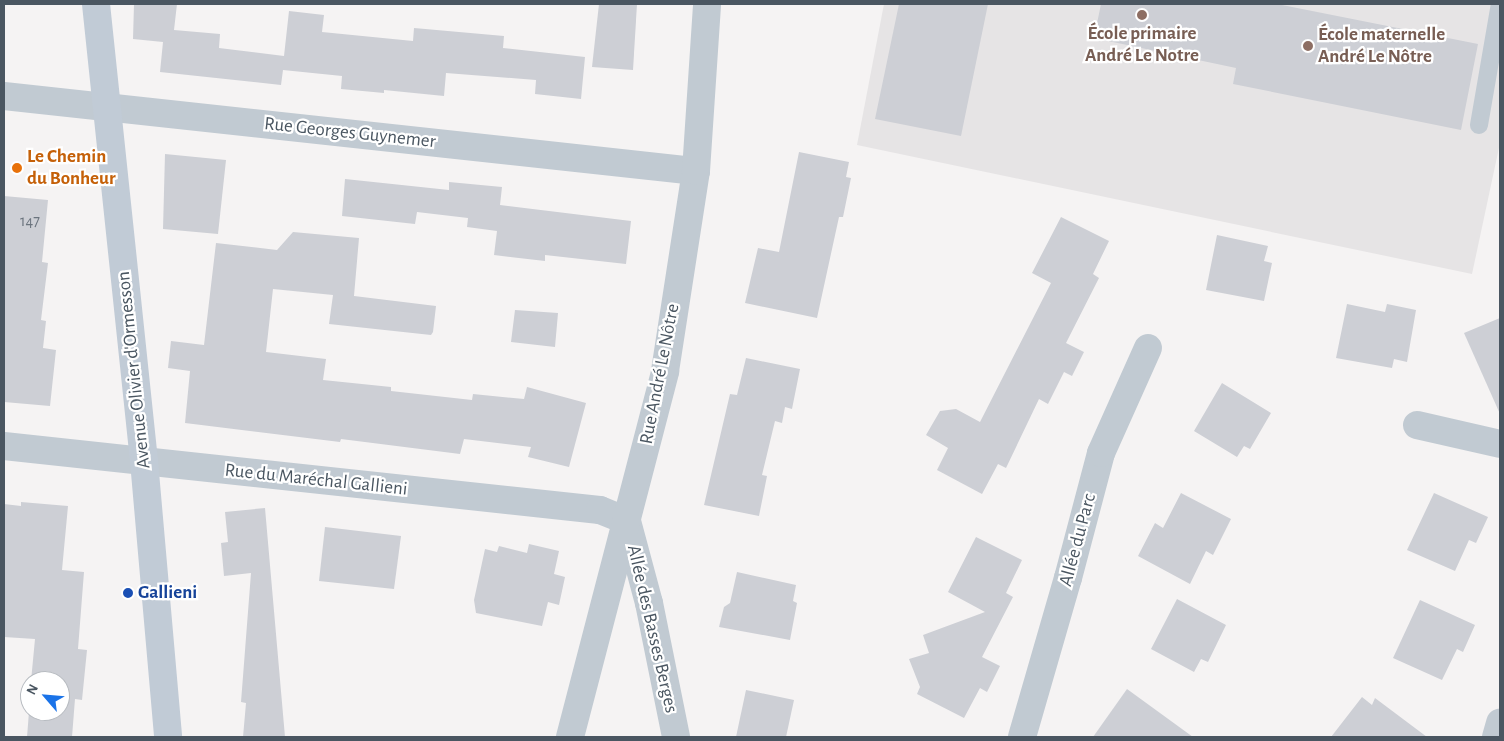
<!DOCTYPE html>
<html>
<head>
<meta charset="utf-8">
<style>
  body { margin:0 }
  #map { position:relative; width:1504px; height:741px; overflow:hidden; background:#f5f3f3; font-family:"Alegreya Sans",sans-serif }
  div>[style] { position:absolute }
  .education>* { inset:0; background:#e6e4e5 }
  .building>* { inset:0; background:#cdcfd5 }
  .lane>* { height:18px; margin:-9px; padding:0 9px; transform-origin:9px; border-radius:9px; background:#c1cad2 }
  .street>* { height:28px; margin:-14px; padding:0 14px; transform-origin:14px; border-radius:14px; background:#c1cad2 }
  .secondary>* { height:28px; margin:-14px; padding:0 14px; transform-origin:14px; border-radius:14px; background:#c1cbd6 }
  .dots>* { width:14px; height:14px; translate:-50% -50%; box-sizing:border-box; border:2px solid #fff; border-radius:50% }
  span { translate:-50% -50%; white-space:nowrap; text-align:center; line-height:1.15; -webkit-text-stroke:4.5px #fff; paint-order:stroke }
  .number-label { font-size:16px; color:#6b747e }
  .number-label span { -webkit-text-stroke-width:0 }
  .education-label { font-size:19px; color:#785e54; font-weight:700 }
  .left { translate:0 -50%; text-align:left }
  .street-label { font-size:19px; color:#4a5661 }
  .food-label { font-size:19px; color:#c56008; font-weight:700 }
  .transit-label { font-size:19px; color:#164399; font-weight:700 }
  .frame { position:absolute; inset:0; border:5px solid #4a5661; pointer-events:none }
  .north { position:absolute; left:20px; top:671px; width:50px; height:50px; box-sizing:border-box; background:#fff; border:1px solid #b7bbc0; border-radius:50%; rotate:297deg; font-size:14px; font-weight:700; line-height:20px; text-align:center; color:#4a5661 }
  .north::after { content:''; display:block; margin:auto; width:18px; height:22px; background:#1a73e8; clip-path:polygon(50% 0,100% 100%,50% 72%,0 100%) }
</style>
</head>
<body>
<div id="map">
  <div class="education">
    <div style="clip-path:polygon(884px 4px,1500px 4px,1500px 143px,1472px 274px,857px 145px)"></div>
  </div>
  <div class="building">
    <div style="clip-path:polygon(134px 4px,177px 4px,174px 30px,220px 34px,219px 48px,284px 56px,289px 11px,324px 15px,322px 32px,413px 41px,414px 28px,504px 36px,503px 48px,585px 57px,581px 99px,535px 94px,536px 80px,446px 73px,444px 96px,384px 90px,384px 93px,341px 89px,342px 76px,283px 70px,281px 85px,160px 72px,163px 42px,133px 39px)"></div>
    <div style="clip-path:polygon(599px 4px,637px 4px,633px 70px,592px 67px)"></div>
    <div style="clip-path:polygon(899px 4px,988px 4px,961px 136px,875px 119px)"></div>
    <div style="clip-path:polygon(1101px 4px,1277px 4px,1478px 44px,1461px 130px,1233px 84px,1236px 68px,1094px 38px)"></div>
    <div style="clip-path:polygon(799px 152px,849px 162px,846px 177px,851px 178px,843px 217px,839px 217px,817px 318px,745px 303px,758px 248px,779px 252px)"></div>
    <div style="clip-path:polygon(165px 154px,226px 160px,218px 234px,163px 229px)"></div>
    <div style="clip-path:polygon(345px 179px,449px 190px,449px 182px,502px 187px,500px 205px,631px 221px,626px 264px,545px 255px,545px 261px,494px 255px,497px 231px,467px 227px,468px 218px,417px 212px,415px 224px,342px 216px)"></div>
    <div style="clip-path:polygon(4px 196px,48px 200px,42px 262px,48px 263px,41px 320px,46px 321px,43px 348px,56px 350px,50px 406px,4px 402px)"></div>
    <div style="clip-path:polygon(1061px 217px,1109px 241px,1093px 274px,1099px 278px,1066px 343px,1084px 352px,1072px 376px,1064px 372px,1048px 404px,1039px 399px,1006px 468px,998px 464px,982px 494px,937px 470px,948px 448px,926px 435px,940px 411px,956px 409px,980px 422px,1051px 283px,1032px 273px)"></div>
    <div style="clip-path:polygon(293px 232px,359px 238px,354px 296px,436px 306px,433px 332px,431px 335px,329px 324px,333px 295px,273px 289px,266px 352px,326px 359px,323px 380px,391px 387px,391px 391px,472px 400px,473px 394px,524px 399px,527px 387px,586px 403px,569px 467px,528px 457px,531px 447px,464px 439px,460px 454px,341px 439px,340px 442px,185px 423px,190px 371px,168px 368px,171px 341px,204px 345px,216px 243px,277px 250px)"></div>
    <div style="clip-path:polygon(1217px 235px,1268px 246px,1264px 261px,1272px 263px,1264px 301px,1206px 290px)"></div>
    <div style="clip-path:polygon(1347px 304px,1385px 312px,1387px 304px,1416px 310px,1407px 362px,1394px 359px,1392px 368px,1336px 358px)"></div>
    <div style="clip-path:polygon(515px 310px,558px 313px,555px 347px,511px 342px)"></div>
    <div style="clip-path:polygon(1500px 318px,1500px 414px,1464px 333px)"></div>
    <div style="clip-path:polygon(746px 358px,800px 369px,792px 409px,785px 407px,782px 423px,775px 421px,762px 475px,767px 476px,759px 516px,704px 505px,730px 394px,737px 395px)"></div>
    <div style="clip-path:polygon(1222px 383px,1271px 413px,1250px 449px,1244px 446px,1237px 457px,1194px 431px)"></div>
    <div style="clip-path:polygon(1181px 493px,1231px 519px,1213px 555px,1206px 551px,1190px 584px,1138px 556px,1155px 523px,1163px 528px)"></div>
    <div style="clip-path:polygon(1434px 493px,1488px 517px,1476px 543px,1469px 540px,1455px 571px,1407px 550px)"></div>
    <div style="clip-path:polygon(21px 502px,68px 506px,62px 570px,84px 572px,78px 649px,87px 650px,82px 700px,75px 699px,72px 737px,27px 737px,30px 699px,30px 711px,60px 711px,60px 681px,31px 681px,35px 639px,4px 637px,4px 504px,21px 506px)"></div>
    <div style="clip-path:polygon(265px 508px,285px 737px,243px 737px,246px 703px,241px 702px,251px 573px,224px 576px,221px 543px,228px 542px,225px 512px)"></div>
    <div style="clip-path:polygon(325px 527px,401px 536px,394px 589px,319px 581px)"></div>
    <div style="clip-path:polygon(976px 537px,1022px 560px,1006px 593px,1013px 597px,982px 657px,1000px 666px,987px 692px,980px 688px,964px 718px,917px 694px,920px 687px,909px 659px,929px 653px,923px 635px,985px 612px,948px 592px)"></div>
    <div style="clip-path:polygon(529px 544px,559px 551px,554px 574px,565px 577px,559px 605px,548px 602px,542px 626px,476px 613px,474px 600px,485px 549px,497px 552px,499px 546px,527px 553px)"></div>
    <div style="clip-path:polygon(737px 572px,796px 585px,793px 601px,797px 603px,790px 640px,719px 627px,724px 607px,730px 603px)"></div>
    <div style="clip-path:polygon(1177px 599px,1226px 625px,1208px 662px,1201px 659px,1194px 672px,1151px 649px)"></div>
    <div style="clip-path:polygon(1420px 600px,1475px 625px,1463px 652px,1457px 649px,1442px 680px,1393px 658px)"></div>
    <div style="clip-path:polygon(1127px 689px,1193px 737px,1093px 737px)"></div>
    <div style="clip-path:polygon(746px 690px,794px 700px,786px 737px,736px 737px)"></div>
    <div style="clip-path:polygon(1362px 697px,1372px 705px,1375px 698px,1427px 737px,1331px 737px)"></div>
  </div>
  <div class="lane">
    <div style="left:1479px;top:125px;width:123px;rotate:-80.2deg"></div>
  </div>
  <div class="street">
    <div style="left:4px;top:96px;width:696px;rotate:6.19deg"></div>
    <div style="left:1417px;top:425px;width:85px;rotate:12.9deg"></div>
    <div style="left:4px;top:446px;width:599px;rotate:6.13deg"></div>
    <div style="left:600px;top:510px;width:29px;rotate:22deg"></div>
    <div style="left:627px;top:521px;width:85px;rotate:75deg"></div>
    <div style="left:649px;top:603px;width:137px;rotate:78.6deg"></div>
    <div style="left:570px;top:737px;width:378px;rotate:-75.4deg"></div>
    <div style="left:665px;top:371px;width:202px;rotate:-81.2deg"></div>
    <div style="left:696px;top:171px;width:167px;rotate:-86.2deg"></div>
    <div style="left:1022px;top:737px;width:166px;rotate:-73.9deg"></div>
    <div style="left:1068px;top:578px;width:129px;rotate:-75.2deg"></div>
    <div style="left:1101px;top:453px;width:115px;rotate:-65.9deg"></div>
    <div style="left:1496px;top:737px;width:15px;rotate:-74deg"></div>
  </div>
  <div class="secondary">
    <div style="left:96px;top:4px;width:460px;rotate:84deg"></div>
    <div style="left:144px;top:461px;width:277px;rotate:85deg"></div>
  </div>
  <div class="dots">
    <div style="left:1142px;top:15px;background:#8d6e63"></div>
    <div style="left:1308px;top:46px;background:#8d6e63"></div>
    <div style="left:17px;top:168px;background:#e8710a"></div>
    <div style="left:128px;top:593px;background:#1a4fb4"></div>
  </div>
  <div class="number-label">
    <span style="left:30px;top:221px">147</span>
  </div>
  <div class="education-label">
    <span style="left:1142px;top:45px">École primaire<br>André Le Notre</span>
    <span class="left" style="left:1318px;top:46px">École maternelle<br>André Le Nôtre</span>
  </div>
  <div class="street-label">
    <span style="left:350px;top:133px;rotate:6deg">Rue Georges Guynemer</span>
    <span style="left:134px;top:370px;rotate:-96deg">Avenue Olivier d'Ormesson</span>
    <span style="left:660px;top:374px;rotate:-79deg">Rue André Le Nôtre</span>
    <span style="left:316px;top:480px;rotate:6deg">Rue du Maréchal Gallieni</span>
    <span style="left:1078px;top:540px;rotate:-75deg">Allée du Parc</span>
    <span style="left:652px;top:629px;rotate:77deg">Allée des Basses Berges</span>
  </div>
  <div class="food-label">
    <span class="left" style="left:27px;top:168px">Le Chemin<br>du Bonheur</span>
  </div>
  <div class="transit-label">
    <span class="left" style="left:138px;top:593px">Gallieni</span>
  </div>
  <div class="frame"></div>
  <div class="north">N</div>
</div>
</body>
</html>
